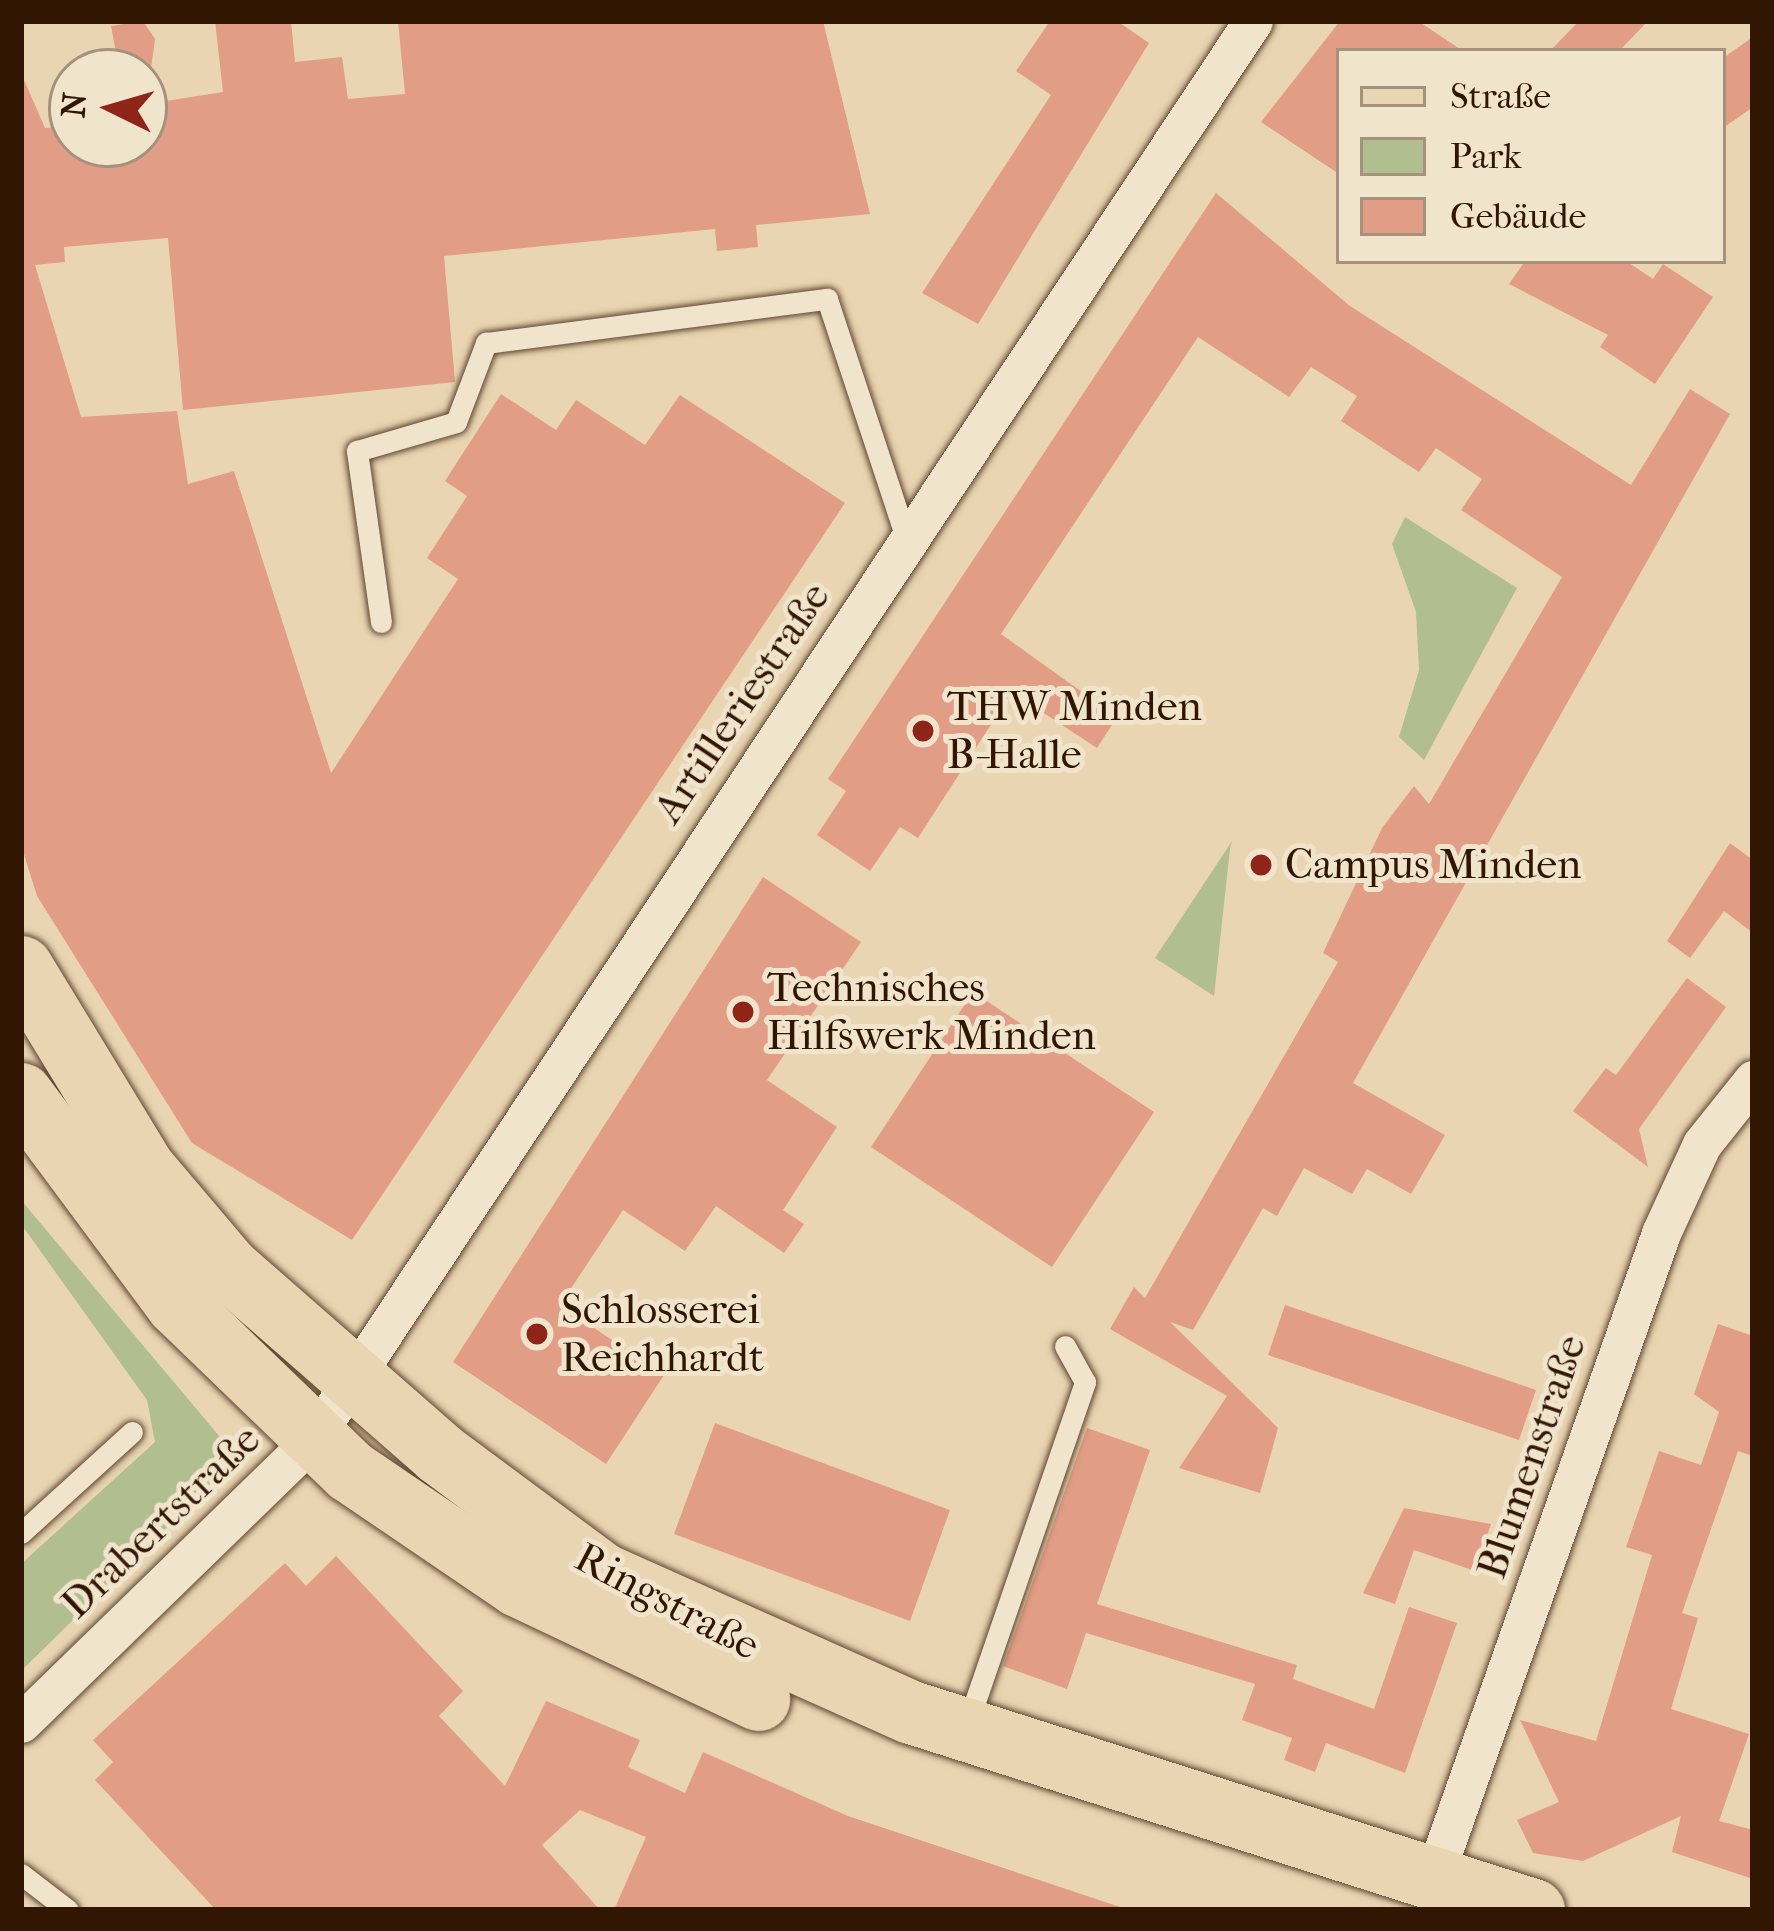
<!DOCTYPE html>
<html>
<head>
<meta charset="utf-8">
<style>
  body { margin:0 }
  #map { position:relative; width:1774px; height:1931px; overflow:hidden; background:#ead5b2; font-family:"IM FELL French Canon",serif }
  div>[style] { position:absolute }
  .green>* { inset:0; background:#b1be90 }
  .building>* { inset:0; background:#e29d86 }
  .roads { filter:drop-shadow(0 0 3px #5f4630) drop-shadow(0 0 3px #5f4630) }
  .service>* { height:21px; margin:-10.5px; padding:0 10.5px; transform-origin:10.5px; border-radius:10.5px; background:#f1e4cd }
  .minor>* { height:39px; margin:-19.5px; padding:0 19.5px; transform-origin:19.5px; border-radius:19.5px; background:#f1e4cd }
  .primary>* { height:63px; margin:-31.5px; padding:0 31.5px; transform-origin:31.5px; border-radius:31.5px; background:#ead5b2 }
  .dots>* { width:33px; height:33px; translate:-50% -50%; box-sizing:border-box; border:6px solid #f1e4cd; border-radius:50% }
  span { translate:-50% -50%; white-space:nowrap; text-align:center; line-height:1.15; -webkit-text-stroke:10px #f1e4cd; paint-order:stroke }
  .street-label { font-size:42px; color:#311604 }
  .poi-label { font-size:42px; color:#311604 }
  .left { translate:0 -50%; text-align:left }
  .frame { position:absolute; inset:0; border:24px solid #311604; pointer-events:none }
  .legend { position:absolute; left:1336px; top:48px; width:390px; height:216px; box-sizing:border-box; background:#f1e4cd; border:3px solid #a4927d; margin:0; padding:15px 21px; list-style:none; font-size:36px; color:#311604 }
  .legend li { display:flex; align-items:center; gap:24px; height:60px }
  .legend b { width:60px; border:3px solid #a4927d }
  .north { position:absolute; left:48px; top:48px; width:120px; height:120px; box-sizing:border-box; background:#f1e4cd; border:3px solid #a4927d; border-radius:50%; rotate:275deg; font-size:33px; font-weight:700; line-height:48px; text-align:center; color:#311604 }
  .north::after { content:''; display:block; margin:auto; width:42px; height:54px; background:#8f2418; clip-path:polygon(50% 0,100% 100%,50% 72%,0 100%) }
</style>
</head>
<body>
<div id="map">
  <div class="green">
    <div style="clip-path:polygon(1405px 517px,1517px 588px,1424px 760px,1399px 737px,1419px 670px,1416px 612px,1392px 544px)"></div>
    <div style="clip-path:polygon(1232px 841px,1230px 849px,1214px 996px,1155px 958px)"></div>
    <div style="clip-path:polygon(21px 1200px,230px 1449px,221px 1475px,21px 1671px,21px 1564px,155px 1442px,147px 1400px,21px 1224px)"></div>
  </div>
  <div class="building">
    <div style="clip-path:polygon(143px 21px,155px 39px,150px 76px,117px 58px,111px 26px)"></div>
    <div style="clip-path:polygon(215px 21px,291px 21px,295px 62px,342px 57px,348px 99px,405px 94px,398px 21px,823px 21px,870px 214px,756px 225px,758px 247px,717px 251px,715px 229px,444px 256px,455px 382px,183px 410px,168px 238px,64px 247px,65px 262px,35px 265px,81px 417px,177px 411px,188px 484px,234px 471px,331px 773px,458px 579px,427px 558px,467px 496px,445px 481px,501px 394px,556px 430px,576px 400px,645px 445px,680px 395px,845px 503px,352px 1240px,192px 1143px,37px 896px,21px 845px,21px 73px,45px 128px,72px 126px,72px 144px,144px 144px,147px 104px,223px 92px)"></div>
    <div style="clip-path:polygon(1050px 21px,1117px 21px,1149px 43px,978px 324px,922px 293px,1051px 95px,1016px 71px)"></div>
    <div style="clip-path:polygon(1340px 21px,1418px 21px,1463px 51px,1339px 51px,1339px 174px,1261px 122px)"></div>
    <div style="clip-path:polygon(1579px 21px,1648px 21px,1619px 51px,1550px 51px)"></div>
    <div style="clip-path:polygon(1753px 37px,1753px 107px,1723px 128px,1723px 58px)"></div>
    <div style="clip-path:polygon(1216px 193px,1350px 306px,1631px 485px,1690px 389px,1730px 414px,1353px 1083px,1445px 1135px,1411px 1194px,1367px 1169px,1352px 1194px,1304px 1168px,1277px 1216px,1263px 1208px,1193px 1330px,1170px 1322px,1278px 1428px,1260px 1493px,1179px 1468px,1227px 1396px,1110px 1329px,1134px 1287px,1145px 1298px,1338px 962px,1323px 953px,1382px 828px,1414px 786px,1429px 804px,1562px 577px,1461px 510px,1482px 479px,1436px 448px,1419px 472px,1341px 421px,1357px 396px,1311px 367px,1289px 397px,1198px 337px,1001px 634px,1117px 717px,1097px 748px,1012px 692px,918px 838px,900px 827px,870px 871px,817px 835px,846px 791px,828px 779px)"></div>
    <div style="clip-path:polygon(1525px 261px,1626px 261px,1653px 279px,1663px 264px,1713px 297px,1655px 384px,1600px 347px,1608px 335px,1509px 284px)"></div>
    <div style="clip-path:polygon(1730px 843px,1753px 860px,1753px 933px,1724px 911px,1690px 958px,1667px 941px)"></div>
    <div style="clip-path:polygon(763px 877px,861px 942px,767px 1080px,837px 1127px,783px 1210px,804px 1224px,784px 1253px,716px 1206px,685px 1251px,623px 1210px,560px 1305px,664px 1375px,606px 1464px,453px 1362px)"></div>
    <div style="clip-path:polygon(1687px 978px,1726px 1007px,1639px 1129px,1648px 1167px,1573px 1111px,1606px 1068px,1616px 1075px)"></div>
    <div style="clip-path:polygon(973px 992px,1154px 1112px,1052px 1267px,871px 1147px)"></div>
    <div style="clip-path:polygon(1285px 1305px,1536px 1390px,1519px 1440px,1268px 1355px)"></div>
    <div style="clip-path:polygon(1718px 1324px,1753px 1336px,1753px 1456px,1738px 1451px,1682px 1613px,1698px 1618px,1671px 1709px,1749px 1734px,1719px 1821px,1753px 1830px,1753px 1879px,1672px 1852px,1681px 1816px,1583px 1861px,1533px 1853px,1517px 1820px,1559px 1802px,1520px 1720px,1596px 1741px,1652px 1555px,1626px 1547px,1659px 1451px,1701px 1465px,1719px 1412px,1694px 1394px)"></div>
    <div style="clip-path:polygon(715px 1423px,950px 1510px,910px 1621px,674px 1534px)"></div>
    <div style="clip-path:polygon(1087px 1428px,1150px 1450px,1097px 1604px,1297px 1665px,1293px 1679px,1374px 1709px,1409px 1607px,1457px 1623px,1405px 1773px,1326px 1743px,1315px 1772px,1284px 1760px,1292px 1738px,1242px 1720px,1255px 1684px,1086px 1633px,1067px 1689px,1003px 1666px)"></div>
    <div style="clip-path:polygon(1404px 1508px,1491px 1524px,1475px 1571px,1414px 1550px,1395px 1604px,1363px 1593px)"></div>
    <div style="clip-path:polygon(336px 1556px,463px 1691px,439px 1716px,505px 1786px,546px 1701px,640px 1740px,628px 1767px,685px 1793px,703px 1752px,848px 1816px,1129px 1910px,614px 1910px,646px 1837px,580px 1810px,542px 1845px,600px 1910px,216px 1910px,95px 1780px,113px 1762px,93px 1740px,285px 1563px,306px 1586px)"></div>
  </div>
  <div class="roads">
    <div class="service">
      <div style="left:381px;top:622px;width:173px;rotate:-98deg"></div>
      <div style="left:357px;top:451px;width:103px;rotate:-16.3deg"></div>
      <div style="left:456px;top:422px;width:85px;rotate:-69.2deg"></div>
      <div style="left:486px;top:343px;width:344px;rotate:-7.4deg"></div>
      <div style="left:827px;top:299px;width:255px;rotate:71.7deg"></div>
      <div style="left:21px;top:1533px;width:150px;rotate:-42.3deg"></div>
      <div style="left:968px;top:1722px;width:360px;rotate:-71deg"></div>
      <div style="left:1085px;top:1382px;width:41px;rotate:-119.1deg"></div>
      <div style="left:21px;top:1874px;width:59px;rotate:37.5deg"></div>
    </div>
    <div class="minor">
      <div style="left:21px;top:1723px;width:407px;rotate:-44.2deg"></div>
      <div style="left:313px;top:1439px;width:1701px;rotate:-56.46deg"></div>
      <div style="left:1432px;top:1882px;width:688px;rotate:-70.56deg"></div>
      <div style="left:1661px;top:1233px;width:98px;rotate:-65.3deg"></div>
      <div style="left:1702px;top:1144px;width:82px;rotate:-51.4deg"></div>
    </div>
    <div class="primary">
      <div style="left:21px;top:967px;width:237px;rotate:58.7deg"></div>
      <div style="left:144px;top:1169px;width:130px;rotate:49.7deg"></div>
      <div style="left:228px;top:1268px;width:281px;rotate:41.2deg"></div>
      <div style="left:439px;top:1453px;width:203px;rotate:36.6deg"></div>
      <div style="left:602px;top:1574px;width:338px;rotate:24.1deg"></div>
      <div style="left:911px;top:1712px;width:653px;rotate:17.66deg"></div>
      <div style="left:21px;top:1094px;width:262px;rotate:53.4deg"></div>
      <div style="left:177px;top:1304px;width:240px;rotate:44deg"></div>
      <div style="left:350px;top:1471px;width:203px;rotate:34.2deg"></div>
      <div style="left:518px;top:1585px;width:266px;rotate:25.4deg"></div>
    </div>
  </div>
  <div class="dots">
    <div style="left:923px;top:731px;background:#8f2418"></div>
    <div style="left:1261px;top:865px;background:#8f2418"></div>
    <div style="left:743px;top:1012px;background:#8f2418"></div>
    <div style="left:537px;top:1334px;background:#8f2418"></div>
  </div>
  <div class="street-label">
    <span style="left:742px;top:703px;rotate:-56deg">Artilleriestraße</span>
    <span style="left:1532px;top:1457px;rotate:-71deg">Blumenstraße</span>
    <span style="left:161px;top:1522px;rotate:-44deg">Drabertstraße</span>
    <span style="left:667px;top:1602px;rotate:28deg">Ringstraße</span>
  </div>
  <div class="poi-label">
    <span class="left" style="left:947px;top:731px">THW Minden<br>B-Halle</span>
    <span class="left" style="left:1285px;top:865px">Campus Minden</span>
    <span class="left" style="left:767px;top:1012px">Technisches<br>Hilfswerk Minden</span>
    <span class="left" style="left:561px;top:1334px">Schlosserei<br>Reichhardt</span>
  </div>
  <div class="frame"></div>
  <ul class="legend">
  <li><b style="height:15px;background:#ead5b2"></b>Straße</li>
  <li><b style="height:33px;background:#b1be90"></b>Park</li>
  <li><b style="height:33px;background:#e29d86"></b>Gebäude</li>
  </ul>
  <div class="north">N</div>
</div>
</body>
</html>
